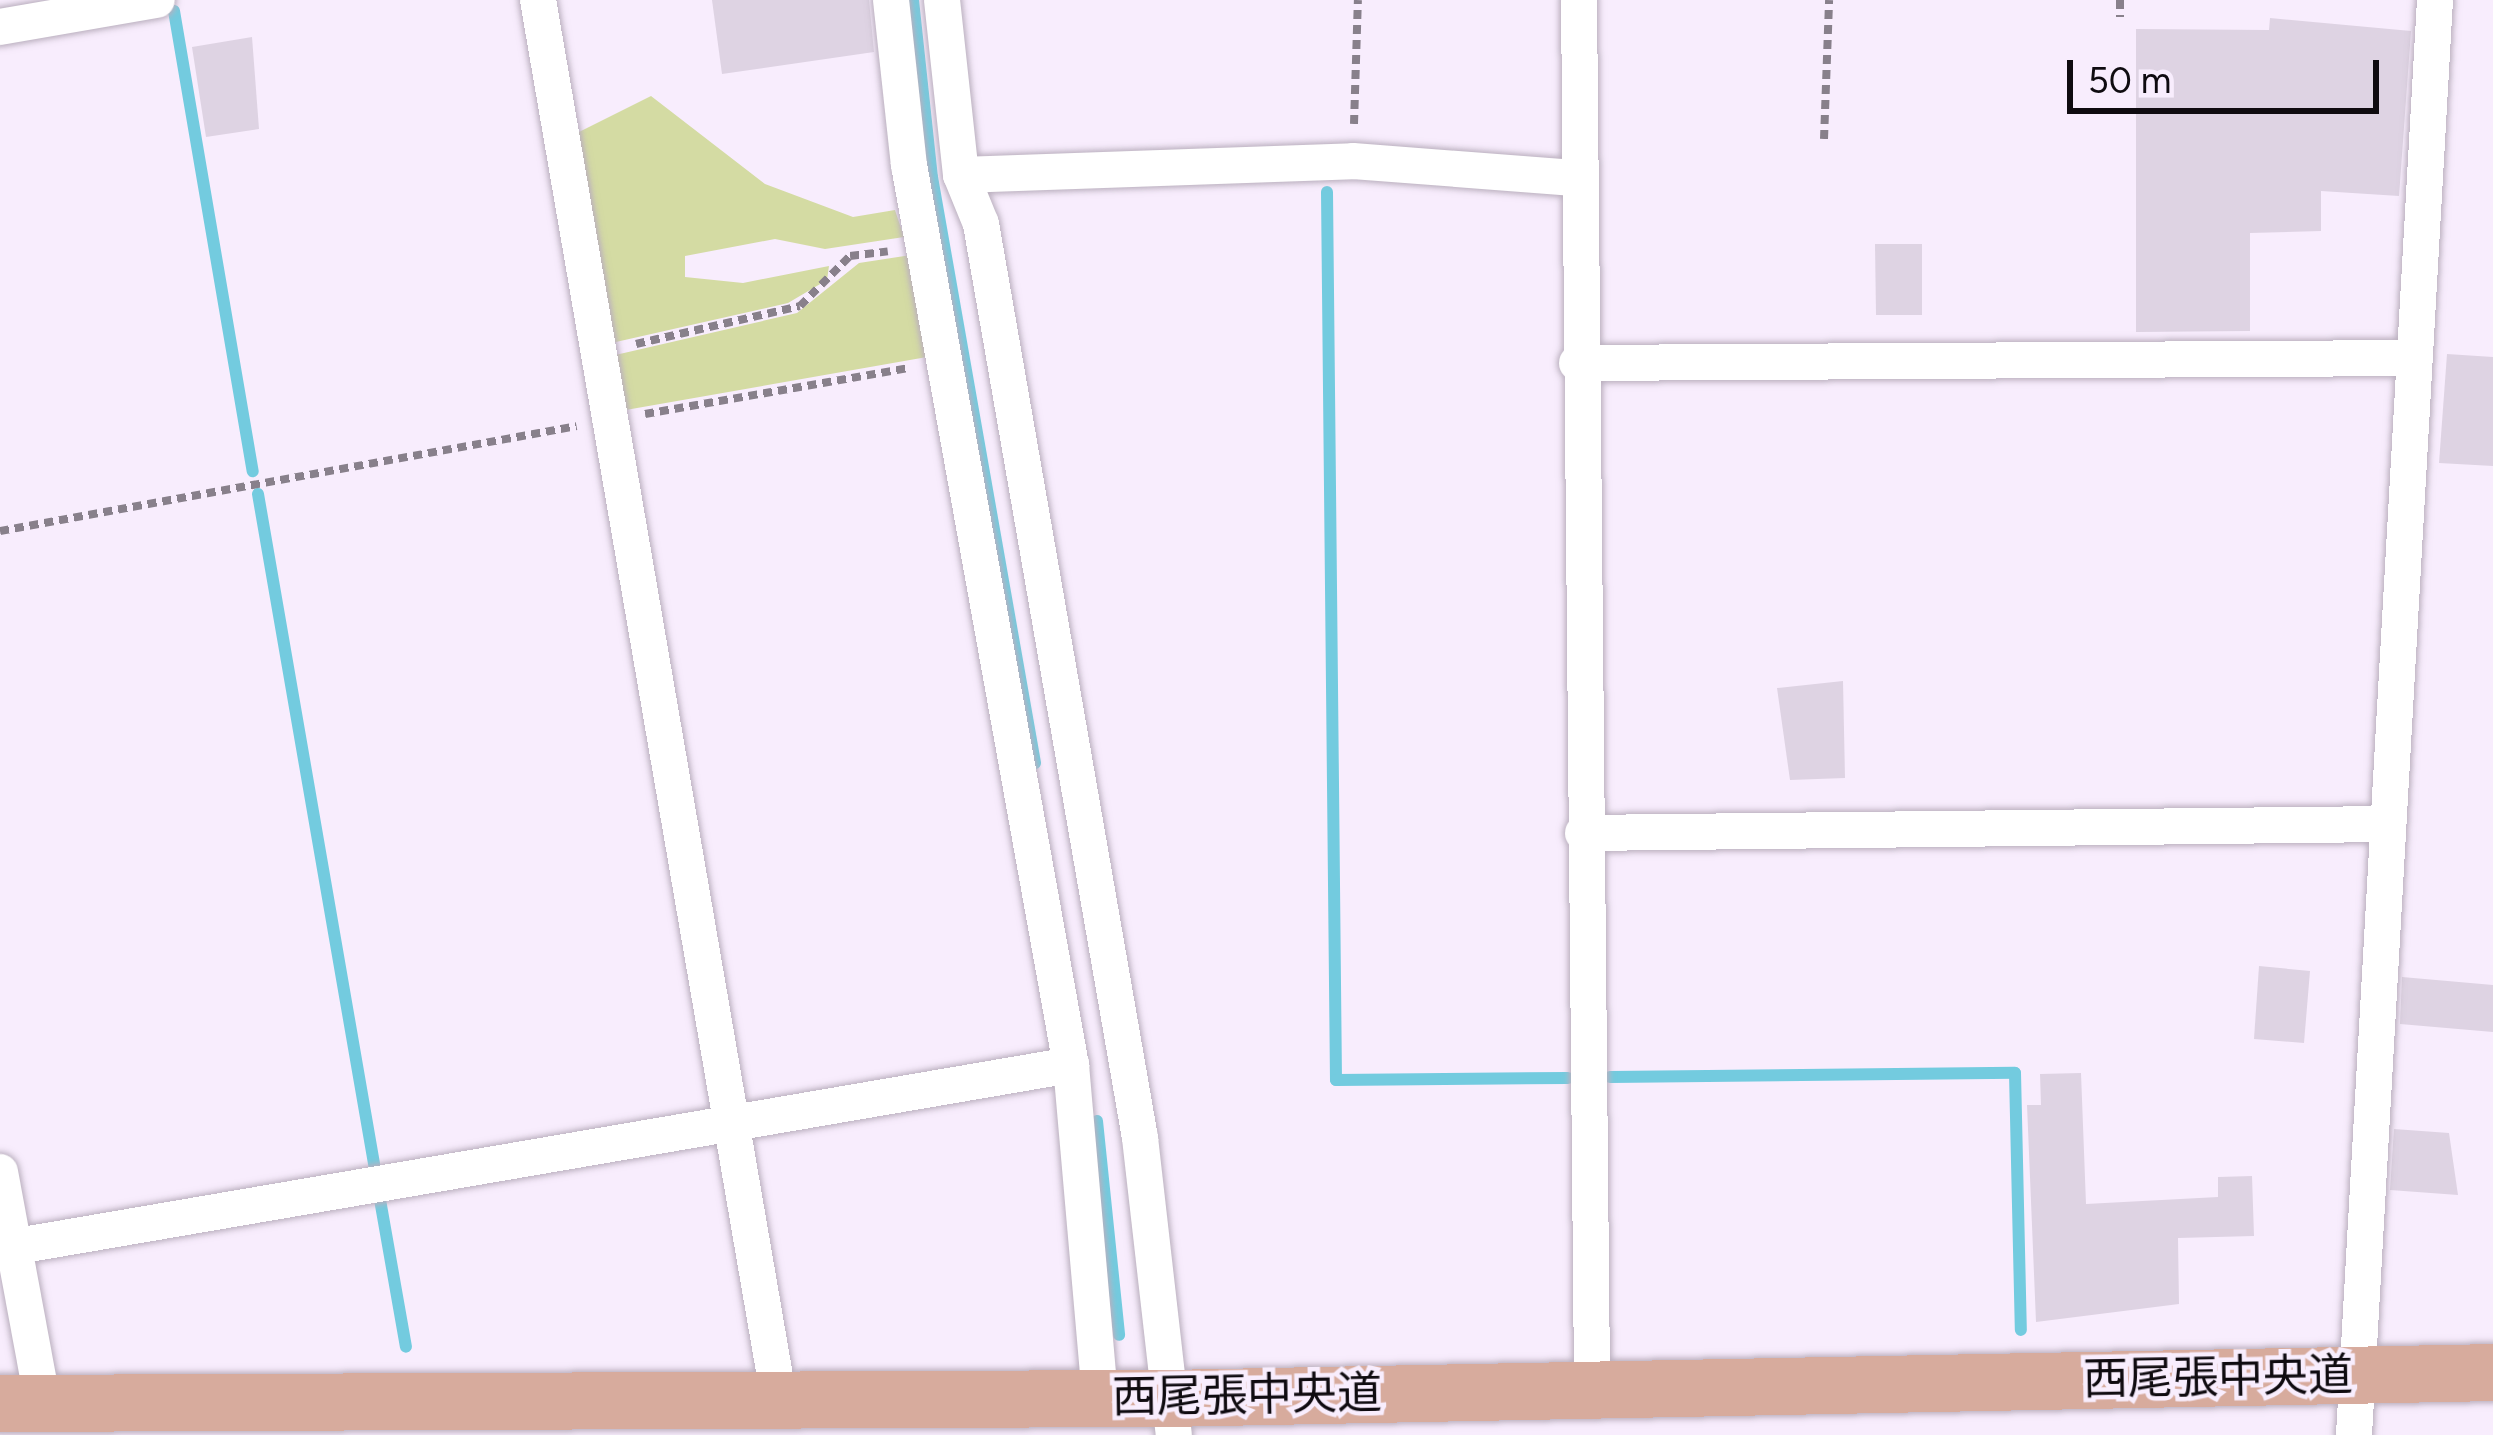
<!DOCTYPE html>
<html>
<head>
<meta charset="utf-8">
<style>
  body { margin:0 }
  #map { position:relative; width:2493px; height:1435px; overflow:hidden; background:#f8edfd; font-family:Figtree,"Noto Sans JP",sans-serif }
  div>[style] { position:absolute }
  .green>* { inset:0; background:#d4dba3 }
  .stream>* { height:12px; margin:-6px; padding:0 6px; transform-origin:6px; border-radius:6px; background:#73cbdf }
  .building>* { inset:0; background:#ded3e3 }
  .path>* { height:8px; margin-top:-4px; transform-origin:0; background:repeating-linear-gradient(90deg,#88808b 0 9px,transparent 0 15px) }
  .roads { filter:drop-shadow(0 0 3px #baafbe) drop-shadow(0 0 3px #baafbe) }
  .street>* { height:36px; margin:-18px; padding:0 18px; transform-origin:18px; border-radius:18px; background:#fff }
  .primary>* { height:57px; margin:-28.5px; padding:0 28.5px; transform-origin:28.5px; border-radius:28.5px; background:#d7ab9d }
  span { translate:-50% -50%; white-space:nowrap; text-align:center; line-height:1.15; -webkit-text-stroke:9px #f8edfd; paint-order:stroke }
  .street-label { font-size:45px; color:#0f0b10 }
  .scale { position:absolute; left:2067px; top:60px; width:312px; height:54px; box-sizing:border-box; border:6px solid #0f0b10; border-top:0; padding-left:15px; font-size:36px; line-height:42px; white-space:nowrap; color:#0f0b10; -webkit-text-stroke:9px #f8edfd; paint-order:stroke }
</style>
</head>
<body>
<div id="map">
  <div class="green">
    <div style="clip-path:polygon(651px 96px,765px 184px,853px 217px,895px 210px,904px 237px,825px 249px,775px 239px,685px 256px,685px 277px,743px 283px,829px 266px,827px 280px,788px 303px,607px 344px,571px 136px)"></div>
    <div style="clip-path:polygon(911px 255px,927px 357px,620px 411px,611px 356px,797px 313px,859px 263px)"></div>
  </div>
  <div class="stream">
    <div style="left:913px;top:0;width:178px;rotate:83.9deg"></div>
    <div style="left:932px;top:177px;width:595px;rotate:80.03deg"></div>
    <div style="left:174px;top:11px;width:467px;rotate:80.3deg"></div>
    <div style="left:1327px;top:192px;width:888px;rotate:89.42deg"></div>
    <div style="left:1336px;top:1080px;width:232px;rotate:-0.5deg"></div>
    <div style="left:258px;top:494px;width:685px;rotate:80.17deg"></div>
    <div style="left:1610px;top:1077px;width:405px;rotate:-0.6deg"></div>
    <div style="left:2015px;top:1073px;width:257px;rotate:88.7deg"></div>
    <div style="left:1097px;top:1121px;width:215px;rotate:84.1deg"></div>
    <div style="left:379px;top:1194px;width:155px;rotate:80deg"></div>
  </div>
  <div class="building">
    <div style="clip-path:polygon(712px 0,869px 0,874px 52px,722px 74px)"></div>
    <div style="clip-path:polygon(2270px 18px,2411px 31px,2399px 196px,2321px 191px,2321px 231px,2250px 233px,2250px 331px,2136px 332px,2136px 29px,2269px 30px)"></div>
    <div style="clip-path:polygon(252px 37px,259px 129px,206px 137px,192px 47px)"></div>
    <div style="clip-path:polygon(1875px 244px,1922px 244px,1922px 315px,1876px 315px)"></div>
    <div style="clip-path:polygon(2447px 354px,2493px 357px,2493px 466px,2439px 463px)"></div>
    <div style="clip-path:polygon(1843px 681px,1845px 778px,1790px 780px,1777px 688px)"></div>
    <div style="clip-path:polygon(2259px 966px,2310px 971px,2304px 1043px,2254px 1039px)"></div>
    <div style="clip-path:polygon(2402px 977px,2493px 985px,2493px 1032px,2400px 1024px)"></div>
    <div style="clip-path:polygon(2081px 1073px,2086px 1204px,2218px 1197px,2218px 1177px,2252px 1176px,2254px 1236px,2178px 1238px,2179px 1304px,2036px 1322px,2027px 1105px,2041px 1105px,2040px 1074px)"></div>
    <div style="clip-path:polygon(2394px 1129px,2449px 1133px,2458px 1195px,2390px 1190px)"></div>
  </div>
  <div class="path">
    <div style="left:2120px;top:0;width:17px;rotate:90deg"></div>
    <div style="left:1354px;top:124px;width:124px;rotate:-88.2deg"></div>
    <div style="left:1824px;top:139px;width:139px;rotate:-87.9deg"></div>
    <div style="left:636px;top:344px;width:168px;rotate:-13deg"></div>
    <div style="left:800px;top:306px;width:71px;rotate:-45deg"></div>
    <div style="left:850px;top:256px;width:38px;rotate:-7deg"></div>
    <div style="left:645px;top:414px;width:267px;rotate:-9.9deg"></div>
    <div style="left:0;top:531px;width:586px;rotate:-10.31deg"></div>
  </div>
  <div class="roads">
    <div class="street">
      <div style="left:538px;top:0;width:1420px;rotate:80.23deg"></div>
      <div style="left:891px;top:0;width:166px;rotate:83.8deg"></div>
      <div style="left:909px;top:165px;width:914px;rotate:79.8deg"></div>
      <div style="left:1071px;top:1065px;width:334px;rotate:85deg"></div>
      <div style="left:942px;top:0;width:176px;rotate:83.8deg"></div>
      <div style="left:961px;top:175px;width:53px;rotate:67.8deg"></div>
      <div style="left:981px;top:224px;width:928px;rotate:80.13deg"></div>
      <div style="left:1140px;top:1138px;width:299px;rotate:83.5deg"></div>
      <div style="left:1579px;top:0;width:1388px;rotate:89.46deg"></div>
      <div style="left:0;top:27px;width:159px;rotate:-9.8deg"></div>
      <div style="left:961px;top:175px;width:392px;rotate:-2deg"></div>
      <div style="left:1353px;top:161px;width:222px;rotate:4.4deg"></div>
      <div style="left:1577px;top:363px;width:833px;rotate:-0.34deg"></div>
      <div style="left:1583px;top:833px;width:800px;rotate:-0.64deg"></div>
      <div style="left:0;top:1172px;width:235px;rotate:79.5deg"></div>
      <div style="left:0;top:1249px;width:1087px;rotate:-9.75deg"></div>
      <div style="left:2354px;top:1435px;width:1437px;rotate:-86.77deg"></div>
    </div>
    <div class="primary">
      <div style="left:0;top:1403px;width:1166px;rotate:-0.25deg"></div>
      <div style="left:1166px;top:1398px;width:1327px;rotate:-1.12deg"></div>
    </div>
  </div>
  <div class="street-label">
    <span style="left:2218px;top:1377px;rotate:-1deg">西尾張中央道</span>
    <span style="left:1247px;top:1395px;rotate:-1deg">西尾張中央道</span>
  </div>
  <div class="scale">50 m</div>
</div>
</body>
</html>
